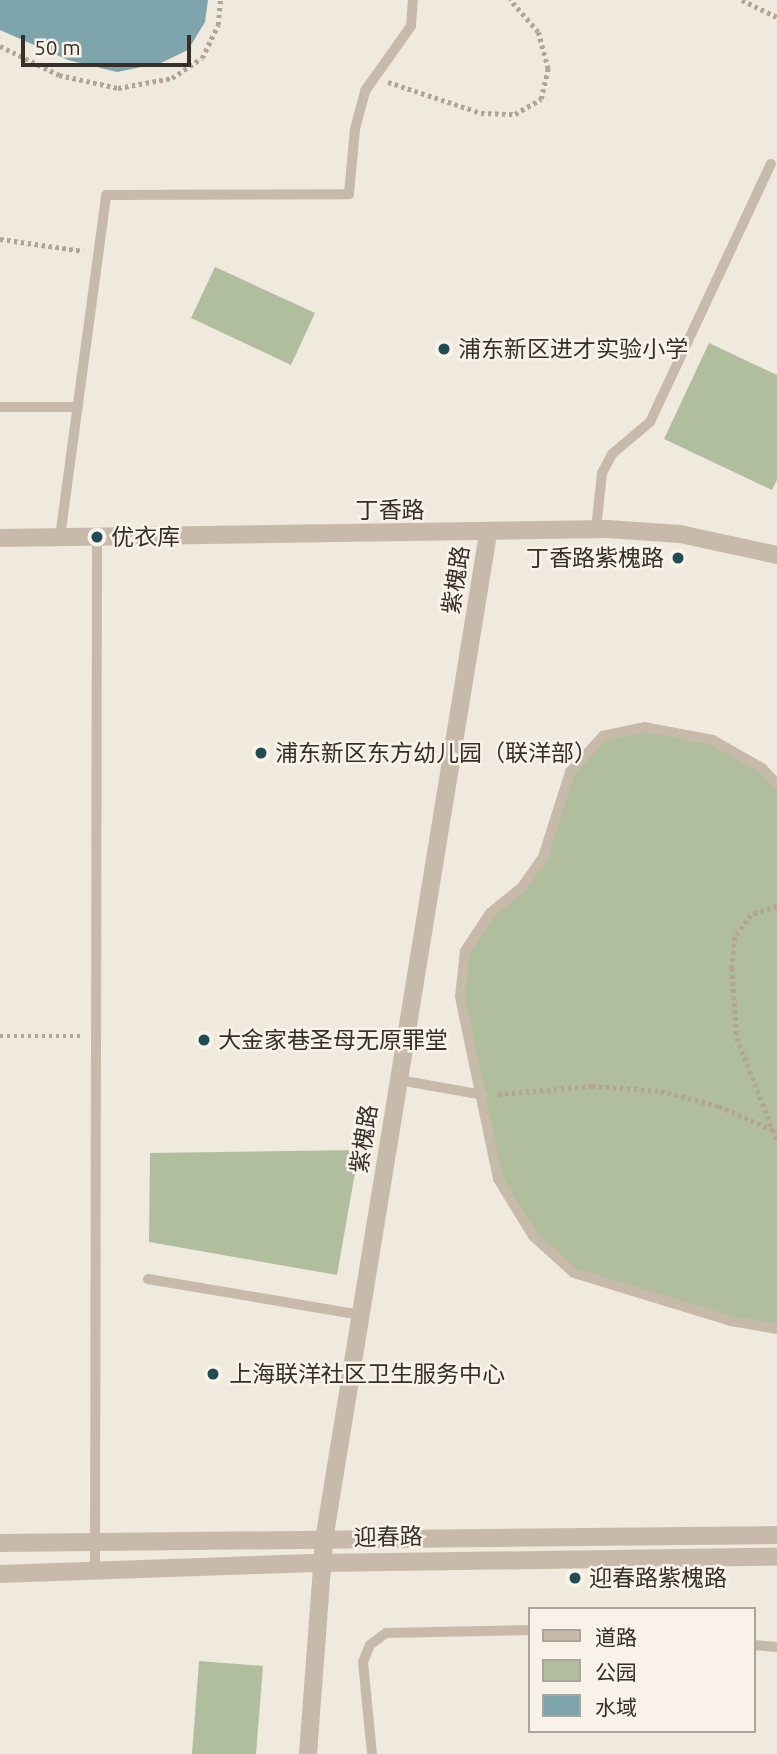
<!DOCTYPE html>
<html>
<head>
<meta charset="utf-8">
<style>
  body { margin:0 }
  #map { position:relative; width:777px; height:1754px; overflow:hidden; background:#f0e9dd; font-family:Ubuntu,"Noto Sans SC",sans-serif }
  div>[style] { position:absolute }
  .green>* { inset:0; background:#b1be9e }
  .water>* { inset:0; background:#7ea5ab }
  .path>* { height:4.5px; margin-top:-2.25px; transform-origin:0; background:repeating-linear-gradient(90deg,#b3a494 0 3.5px,transparent 0 7px) }
  .service>* { height:10px; margin:-5px; padding:0 5px; transform-origin:5px; border-radius:5px; background:#c7baaa }
  .minor>* { height:18px; margin:-9px; padding:0 9px; transform-origin:9px; border-radius:9px; background:#c7baaa }
  .tertiary>* { height:18px; margin:-9px; padding:0 9px; transform-origin:9px; border-radius:9px; background:#c7baaa }
  .dots>* { width:19px; height:19px; translate:-50% -50%; box-sizing:border-box; border:4px solid #f8f2e9; border-radius:50% }
  span { translate:-50% -50%; white-space:nowrap; text-align:center; line-height:1.15; -webkit-text-stroke:5px #f8f2e9; paint-order:stroke }
  .poi-label { font-size:23px; color:#352e29 }
  .left { translate:0 -50%; text-align:left }
  .right { translate:-100% -50%; text-align:right }
  .street-label { font-size:23px; color:#352e29 }
  .legend { position:absolute; left:528px; top:1607px; width:228px; height:126px; box-sizing:border-box; background:#f8f2e9; border:2px solid #aaa49c; margin:0; padding:9px 12px; list-style:none; font-size:21px; color:#352e29 }
  .legend li { display:flex; align-items:center; gap:14px; height:35px }
  .legend b { width:35px; border:2px solid #aaa49c }
  .scale { position:absolute; left:21px; top:35px; width:170px; height:32px; box-sizing:border-box; border:4px solid #352e29; border-top:0; padding-left:9px; font-size:21px; line-height:24px; white-space:nowrap; color:#352e29; -webkit-text-stroke:5px #f8f2e9; paint-order:stroke }
</style>
</head>
<body>
<div id="map">
  <div class="green">
    <div style="clip-path:polygon(215px 267px,315px 313px,291px 365px,191px 318px)"></div>
    <div style="clip-path:polygon(709px 343px,777px 375px,777px 480px,772px 490px,664px 439px)"></div>
    <div style="clip-path:polygon(645px 727px,713px 740px,777px 784px,777px 1329px,574px 1273px,533px 1236px,498px 1179px,460px 997px,465px 951px,490px 913px,521px 887px,543px 857px,570px 772px,603px 736px)"></div>
    <div style="clip-path:polygon(359px 1150px,337px 1275px,149px 1242px,150px 1153px)"></div>
    <div style="clip-path:polygon(199px 1661px,263px 1666px,256px 1754px,192px 1754px)"></div>
  </div>
  <div class="water">
    <div style="clip-path:polygon(0 0,208px 0,205px 22px,188px 50px,161px 63px,117px 72px,68px 60px,0 30px)"></div>
  </div>
  <div class="path">
    <div style="left:742px;top:0;width:39px;rotate:26deg"></div>
    <div style="left:0;top:46px;width:66px;rotate:26.2deg"></div>
    <div style="left:59px;top:75px;width:60px;rotate:12.4deg"></div>
    <div style="left:118px;top:88px;width:55px;rotate:-10.5deg"></div>
    <div style="left:172px;top:78px;width:36px;rotate:-34deg"></div>
    <div style="left:202px;top:58px;width:37px;rotate:-64deg"></div>
    <div style="left:218px;top:25px;width:25px;rotate:-85deg"></div>
    <div style="left:388px;top:82px;width:98px;rotate:18.4deg"></div>
    <div style="left:481px;top:113px;width:34px;rotate:2deg"></div>
    <div style="left:515px;top:114px;width:30px;rotate:-30deg"></div>
    <div style="left:541px;top:99px;width:31px;rotate:-77deg"></div>
    <div style="left:548px;top:69px;width:38px;rotate:-105deg"></div>
    <div style="left:538px;top:32px;width:43px;rotate:-131.2deg"></div>
    <div style="left:0;top:239px;width:84px;rotate:8.2deg"></div>
    <div style="left:777px;top:906px;width:28px;rotate:161deg"></div>
    <div style="left:751px;top:915px;width:27px;rotate:126deg"></div>
    <div style="left:735px;top:937px;width:31px;rotate:96deg"></div>
    <div style="left:732px;top:968px;width:70px;rotate:85.9deg"></div>
    <div style="left:737px;top:1038px;width:110px;rotate:68.6deg"></div>
    <div style="left:0;top:1036px;width:83px"></div>
    <div style="left:498px;top:1094px;width:94px;rotate:-4.9deg"></div>
    <div style="left:592px;top:1086px;width:69px;rotate:4.1deg"></div>
    <div style="left:661px;top:1091px;width:60px;rotate:14.5deg"></div>
    <div style="left:719px;top:1106px;width:64px;rotate:24.1deg"></div>
  </div>
  <div class="service">
    <div style="left:0;top:407px;width:78px"></div>
    <div style="left:596px;top:530px;width:57px;rotate:-84deg"></div>
    <div style="left:602px;top:473px;width:21px;rotate:-62deg"></div>
    <div style="left:612px;top:454px;width:50px;rotate:-40.1deg"></div>
    <div style="left:650px;top:422px;width:285px;rotate:-64.9deg"></div>
    <div style="left:60px;top:537px;width:345px;rotate:-82.3deg"></div>
    <div style="left:106px;top:195px;width:243px;rotate:-0.2deg"></div>
    <div style="left:349px;top:194px;width:65px;rotate:-84.7deg"></div>
    <div style="left:355px;top:129px;width:39px;rotate:-75deg"></div>
    <div style="left:365px;top:91px;width:80px;rotate:-54.7deg"></div>
    <div style="left:411px;top:26px;width:26px;rotate:-86deg"></div>
    <div style="left:777px;top:784px;width:22px;rotate:-133deg"></div>
    <div style="left:762px;top:768px;width:56px;rotate:-150.3deg"></div>
    <div style="left:713px;top:740px;width:69px;rotate:-169.2deg"></div>
    <div style="left:645px;top:727px;width:43px;rotate:167.9deg"></div>
    <div style="left:603px;top:736px;width:49px;rotate:132.5deg"></div>
    <div style="left:570px;top:772px;width:89px;rotate:107.6deg"></div>
    <div style="left:543px;top:857px;width:37px;rotate:125deg"></div>
    <div style="left:522px;top:887px;width:41px;rotate:140.9deg"></div>
    <div style="left:490px;top:913px;width:45px;rotate:123.3deg"></div>
    <div style="left:465px;top:951px;width:46px;rotate:96.2deg"></div>
    <div style="left:460px;top:997px;width:186px;rotate:78.2deg"></div>
    <div style="left:498px;top:1179px;width:67px;rotate:58.4deg"></div>
    <div style="left:533px;top:1236px;width:55px;rotate:42.1deg"></div>
    <div style="left:574px;top:1273px;width:164px;rotate:17deg"></div>
    <div style="left:731px;top:1321px;width:47px;rotate:9.9deg"></div>
    <div style="left:399px;top:1080px;width:85px;rotate:10.1deg"></div>
    <div style="left:148px;top:1279px;width:216px;rotate:9.6deg"></div>
    <div style="left:95px;top:1573px;width:1036px;rotate:-89.89deg"></div>
    <div style="left:754px;top:1645px;width:23px;rotate:5deg"></div>
    <div style="left:372px;top:1754px;width:92px;rotate:-95.6deg"></div>
    <div style="left:363px;top:1662px;width:18px;rotate:-68deg"></div>
    <div style="left:370px;top:1645px;width:20px;rotate:-37deg"></div>
    <div style="left:386px;top:1633px;width:144px;rotate:-1.2deg"></div>
  </div>
  <div class="minor">
    <div style="left:0;top:1543px;width:777px;rotate:-0.59deg"></div>
    <div style="left:0;top:1574px;width:321px;rotate:-2deg"></div>
    <div style="left:321px;top:1563px;width:456px;rotate:-0.8deg"></div>
    <div style="left:308px;top:1754px;width:215px;rotate:-85.7deg"></div>
    <div style="left:324px;top:1540px;width:1019px;rotate:-80.74deg"></div>
  </div>
  <div class="tertiary">
    <div style="left:0;top:538px;width:608px;rotate:-0.85deg"></div>
    <div style="left:608px;top:529px;width:72px;rotate:4deg"></div>
    <div style="left:680px;top:534px;width:99px;rotate:12.2deg"></div>
  </div>
  <div class="dots">
    <div style="left:444px;top:349px;background:#214c54"></div>
    <div style="left:97px;top:537px;background:#214c54"></div>
    <div style="left:678px;top:558px;background:#214c54"></div>
    <div style="left:261px;top:753px;background:#214c54"></div>
    <div style="left:204px;top:1040px;background:#214c54"></div>
    <div style="left:213px;top:1374px;background:#214c54"></div>
    <div style="left:575px;top:1578px;background:#214c54"></div>
  </div>
  <div class="poi-label">
    <span class="left" style="left:458px;top:349px">浦东新区进才实验小学</span>
    <span class="left" style="left:111px;top:537px">优衣库</span>
    <span class="right" style="left:664px;top:558px">丁香路紫槐路</span>
    <span class="left" style="left:275px;top:753px">浦东新区东方幼儿园（联洋部）</span>
    <span class="left" style="left:218px;top:1040px">大金家巷圣母无原罪堂</span>
    <span class="left" style="left:229px;top:1374px">上海联洋社区卫生服务中心</span>
    <span class="left" style="left:589px;top:1578px">迎春路紫槐路</span>
  </div>
  <div class="street-label">
    <span style="left:390px;top:510px">丁香路</span>
    <span style="left:456px;top:580px;rotate:-81deg">紫槐路</span>
    <span style="left:364px;top:1139px;rotate:-81deg">紫槐路</span>
    <span style="left:388px;top:1537px;rotate:-1deg">迎春路</span>
  </div>
  <ul class="legend">
  <li><b style="height:9px;background:#c7baaa"></b>道路</li>
  <li><b style="height:19px;background:#b1be9e"></b>公园</li>
  <li><b style="height:19px;background:#7ea5ab"></b>水域</li>
  </ul>
  <div class="scale">50 m</div>
</div>
</body>
</html>
